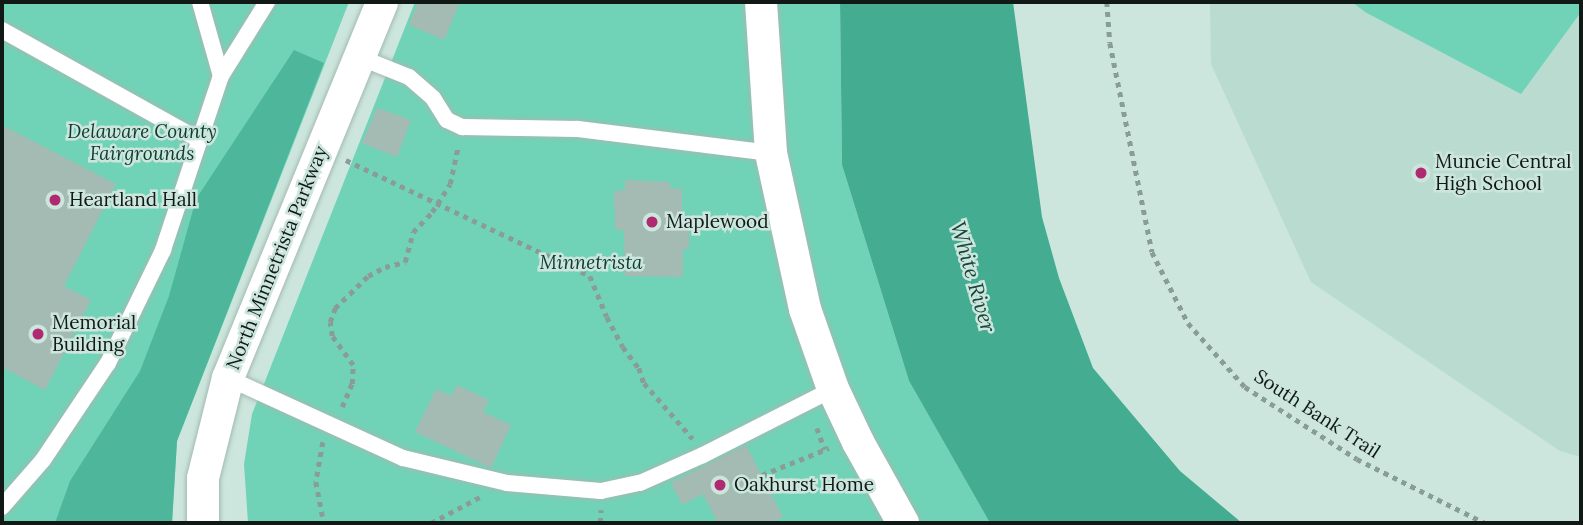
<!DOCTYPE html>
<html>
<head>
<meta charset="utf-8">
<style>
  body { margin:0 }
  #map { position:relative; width:1583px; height:525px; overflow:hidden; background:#cde6dd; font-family:Lora,serif }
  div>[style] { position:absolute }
  .built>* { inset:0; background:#badbcf }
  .green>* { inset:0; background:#70d3b7 }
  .forest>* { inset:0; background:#4eb79b }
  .water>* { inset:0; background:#43ac91 }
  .building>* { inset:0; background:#a4bbb3 }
  .path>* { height:4.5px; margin-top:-2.25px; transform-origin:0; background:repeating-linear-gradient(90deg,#899c95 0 5px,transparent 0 10px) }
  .roads { filter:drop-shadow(0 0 2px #a2bab2) drop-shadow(0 0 2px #a2bab2) }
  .lane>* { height:16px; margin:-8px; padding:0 8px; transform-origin:8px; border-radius:8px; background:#fff }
  .street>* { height:32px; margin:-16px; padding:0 16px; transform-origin:16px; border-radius:16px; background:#fff }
  .dots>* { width:19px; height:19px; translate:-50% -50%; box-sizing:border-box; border:4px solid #cde6dd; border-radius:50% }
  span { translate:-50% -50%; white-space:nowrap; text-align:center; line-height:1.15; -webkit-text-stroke:5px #cde6dd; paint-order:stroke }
  .park-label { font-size:19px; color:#0c3c30; font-style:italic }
  .poi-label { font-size:19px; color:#101916 }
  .left { translate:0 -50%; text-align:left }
  .street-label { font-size:19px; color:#101916 }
  .water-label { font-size:21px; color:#18463a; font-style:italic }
  .frame { position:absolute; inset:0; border:4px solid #101916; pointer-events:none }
</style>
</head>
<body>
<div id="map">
  <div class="built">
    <div style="clip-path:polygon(1210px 2px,1581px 2px,1581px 457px,1560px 451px,1311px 282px,1211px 64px)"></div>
  </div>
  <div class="green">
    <div style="clip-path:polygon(2px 2px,349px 2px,177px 441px,172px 523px,2px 523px)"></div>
    <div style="clip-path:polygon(415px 2px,840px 2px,842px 165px,909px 381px,990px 523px,248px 523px,244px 464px,252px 414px)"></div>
    <div style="clip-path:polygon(1352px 2px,1581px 2px,1581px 12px,1521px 94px,1365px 12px)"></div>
  </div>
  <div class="forest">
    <div style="clip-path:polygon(294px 50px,324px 63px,177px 441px,172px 523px,55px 523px,70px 481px,140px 371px,169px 296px,196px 199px)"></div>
  </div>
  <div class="water">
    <div style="clip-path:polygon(840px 2px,1013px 2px,1042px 217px,1059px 278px,1093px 368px,1180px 471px,1242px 523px,990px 523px,909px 381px,842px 165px)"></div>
  </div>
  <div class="building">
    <div style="clip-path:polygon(418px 2px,460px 2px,444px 40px,409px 25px)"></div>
    <div style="clip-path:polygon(377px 108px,411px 120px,397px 157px,362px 143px)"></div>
    <div style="clip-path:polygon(2px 125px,116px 184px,64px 286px,91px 300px,45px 390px,2px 367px)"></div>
    <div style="clip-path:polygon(625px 180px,670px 182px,670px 188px,682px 189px,682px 215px,690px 216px,689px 248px,683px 250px,683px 277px,625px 276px,624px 231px,615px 229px,614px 191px,625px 190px)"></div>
    <div style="clip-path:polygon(457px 385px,489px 400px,483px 412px,511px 425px,491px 468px,415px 432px,436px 389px,451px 396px)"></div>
    <div style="clip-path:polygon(746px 445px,783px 517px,770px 523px,718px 523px,703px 494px,682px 505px,671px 483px)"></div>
  </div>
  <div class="path">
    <div style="left:1107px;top:2px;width:41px;rotate:85.8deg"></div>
    <div style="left:1110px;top:43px;width:213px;rotate:78.6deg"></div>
    <div style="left:1152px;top:252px;width:80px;rotate:63.1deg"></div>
    <div style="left:1188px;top:323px;width:86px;rotate:48.3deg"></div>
    <div style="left:1245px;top:387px;width:133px;rotate:32.7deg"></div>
    <div style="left:1357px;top:459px;width:143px;rotate:26.6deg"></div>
    <div style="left:346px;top:160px;width:270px;rotate:25.4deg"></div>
    <div style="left:590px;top:276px;width:44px;rotate:67.5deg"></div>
    <div style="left:607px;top:317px;width:34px;rotate:62deg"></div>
    <div style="left:623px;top:347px;width:26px;rotate:53deg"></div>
    <div style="left:639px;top:368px;width:16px;rotate:72deg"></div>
    <div style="left:644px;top:383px;width:74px;rotate:48.8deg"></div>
    <div style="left:342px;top:407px;width:25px;rotate:-67deg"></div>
    <div style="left:352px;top:384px;width:19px;rotate:-87deg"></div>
    <div style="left:353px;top:365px;width:36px;rotate:-126deg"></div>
    <div style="left:332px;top:336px;width:14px;rotate:-98deg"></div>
    <div style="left:330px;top:322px;width:15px;rotate:-70deg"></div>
    <div style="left:335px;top:308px;width:46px;rotate:-44.1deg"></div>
    <div style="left:368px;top:276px;width:19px;rotate:-28deg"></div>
    <div style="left:385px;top:267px;width:21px;rotate:-14deg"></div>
    <div style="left:405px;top:262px;width:31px;rotate:-75deg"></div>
    <div style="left:413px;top:232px;width:28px;rotate:-46deg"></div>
    <div style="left:432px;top:212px;width:33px;rotate:-57deg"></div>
    <div style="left:450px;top:184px;width:39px;rotate:-78deg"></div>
    <div style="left:817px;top:428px;width:23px;rotate:70deg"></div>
    <div style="left:323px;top:442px;width:41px;rotate:99.9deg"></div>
    <div style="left:316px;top:482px;width:42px;rotate:79deg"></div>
    <div style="left:762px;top:475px;width:72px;rotate:-21.9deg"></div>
    <div style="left:431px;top:523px;width:55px;rotate:-28deg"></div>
    <div style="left:600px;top:523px;width:13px;rotate:-86deg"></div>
  </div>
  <div class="roads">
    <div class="lane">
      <div style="left:200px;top:2px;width:77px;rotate:74.2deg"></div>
      <div style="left:2px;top:30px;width:227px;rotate:29.1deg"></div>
      <div style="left:359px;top:57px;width:54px;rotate:21.8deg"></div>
      <div style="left:409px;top:77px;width:32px;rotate:41deg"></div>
      <div style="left:433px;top:98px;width:26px;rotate:58deg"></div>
      <div style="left:447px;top:120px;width:17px;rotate:25deg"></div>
      <div style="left:462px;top:127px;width:116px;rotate:1deg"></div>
      <div style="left:578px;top:129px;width:194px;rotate:7.1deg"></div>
      <div style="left:228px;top:378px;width:192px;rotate:24.6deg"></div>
      <div style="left:403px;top:458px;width:107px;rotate:13.5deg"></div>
      <div style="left:507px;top:483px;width:94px;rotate:4.9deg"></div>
      <div style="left:601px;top:491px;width:40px;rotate:-12deg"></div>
      <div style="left:640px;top:483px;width:69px;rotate:-24deg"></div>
      <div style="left:703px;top:455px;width:146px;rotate:-26.9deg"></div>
      <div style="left:2px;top:507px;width:62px;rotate:-48.9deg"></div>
      <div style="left:43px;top:460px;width:117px;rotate:-56.2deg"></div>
      <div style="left:108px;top:363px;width:126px;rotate:-64deg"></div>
      <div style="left:163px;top:250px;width:183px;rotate:-71.6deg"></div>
      <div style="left:221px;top:76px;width:87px;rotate:-58.1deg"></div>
    </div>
    <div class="street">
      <div style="left:761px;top:2px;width:151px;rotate:86.2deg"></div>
      <div style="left:771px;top:153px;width:160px;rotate:77.7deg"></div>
      <div style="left:805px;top:309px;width:85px;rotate:70.7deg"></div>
      <div style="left:833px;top:389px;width:59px;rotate:64.7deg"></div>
      <div style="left:858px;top:442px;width:93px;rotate:60.9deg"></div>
      <div style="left:203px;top:523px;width:45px;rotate:-90deg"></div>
      <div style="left:203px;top:478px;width:103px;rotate:-76deg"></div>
      <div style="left:228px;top:378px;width:406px;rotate:-67.7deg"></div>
    </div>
  </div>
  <div class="dots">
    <div style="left:1421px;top:173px;background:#af2a71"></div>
    <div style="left:55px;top:200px;background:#af2a71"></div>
    <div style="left:652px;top:222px;background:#af2a71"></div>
    <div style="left:38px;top:334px;background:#af2a71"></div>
    <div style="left:720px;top:485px;background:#af2a71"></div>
  </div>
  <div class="park-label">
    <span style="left:142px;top:143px">Delaware County<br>Fairgrounds</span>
    <span style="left:591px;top:263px">Minnetrista</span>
  </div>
  <div class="poi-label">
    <span class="left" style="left:1435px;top:173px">Muncie Central<br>High School</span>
    <span class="left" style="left:69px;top:200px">Heartland Hall</span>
    <span class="left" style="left:666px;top:222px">Maplewood</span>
    <span class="left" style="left:52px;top:334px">Memorial<br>Building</span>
    <span class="left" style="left:734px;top:485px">Oakhurst Home</span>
  </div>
  <div class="street-label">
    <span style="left:277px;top:258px;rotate:-68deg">North Minnetrista Parkway</span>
    <span style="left:1317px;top:414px;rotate:33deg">South Bank Trail</span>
  </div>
  <div class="water-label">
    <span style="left:973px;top:277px;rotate:74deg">White River</span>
  </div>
  <div class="frame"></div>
</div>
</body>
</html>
